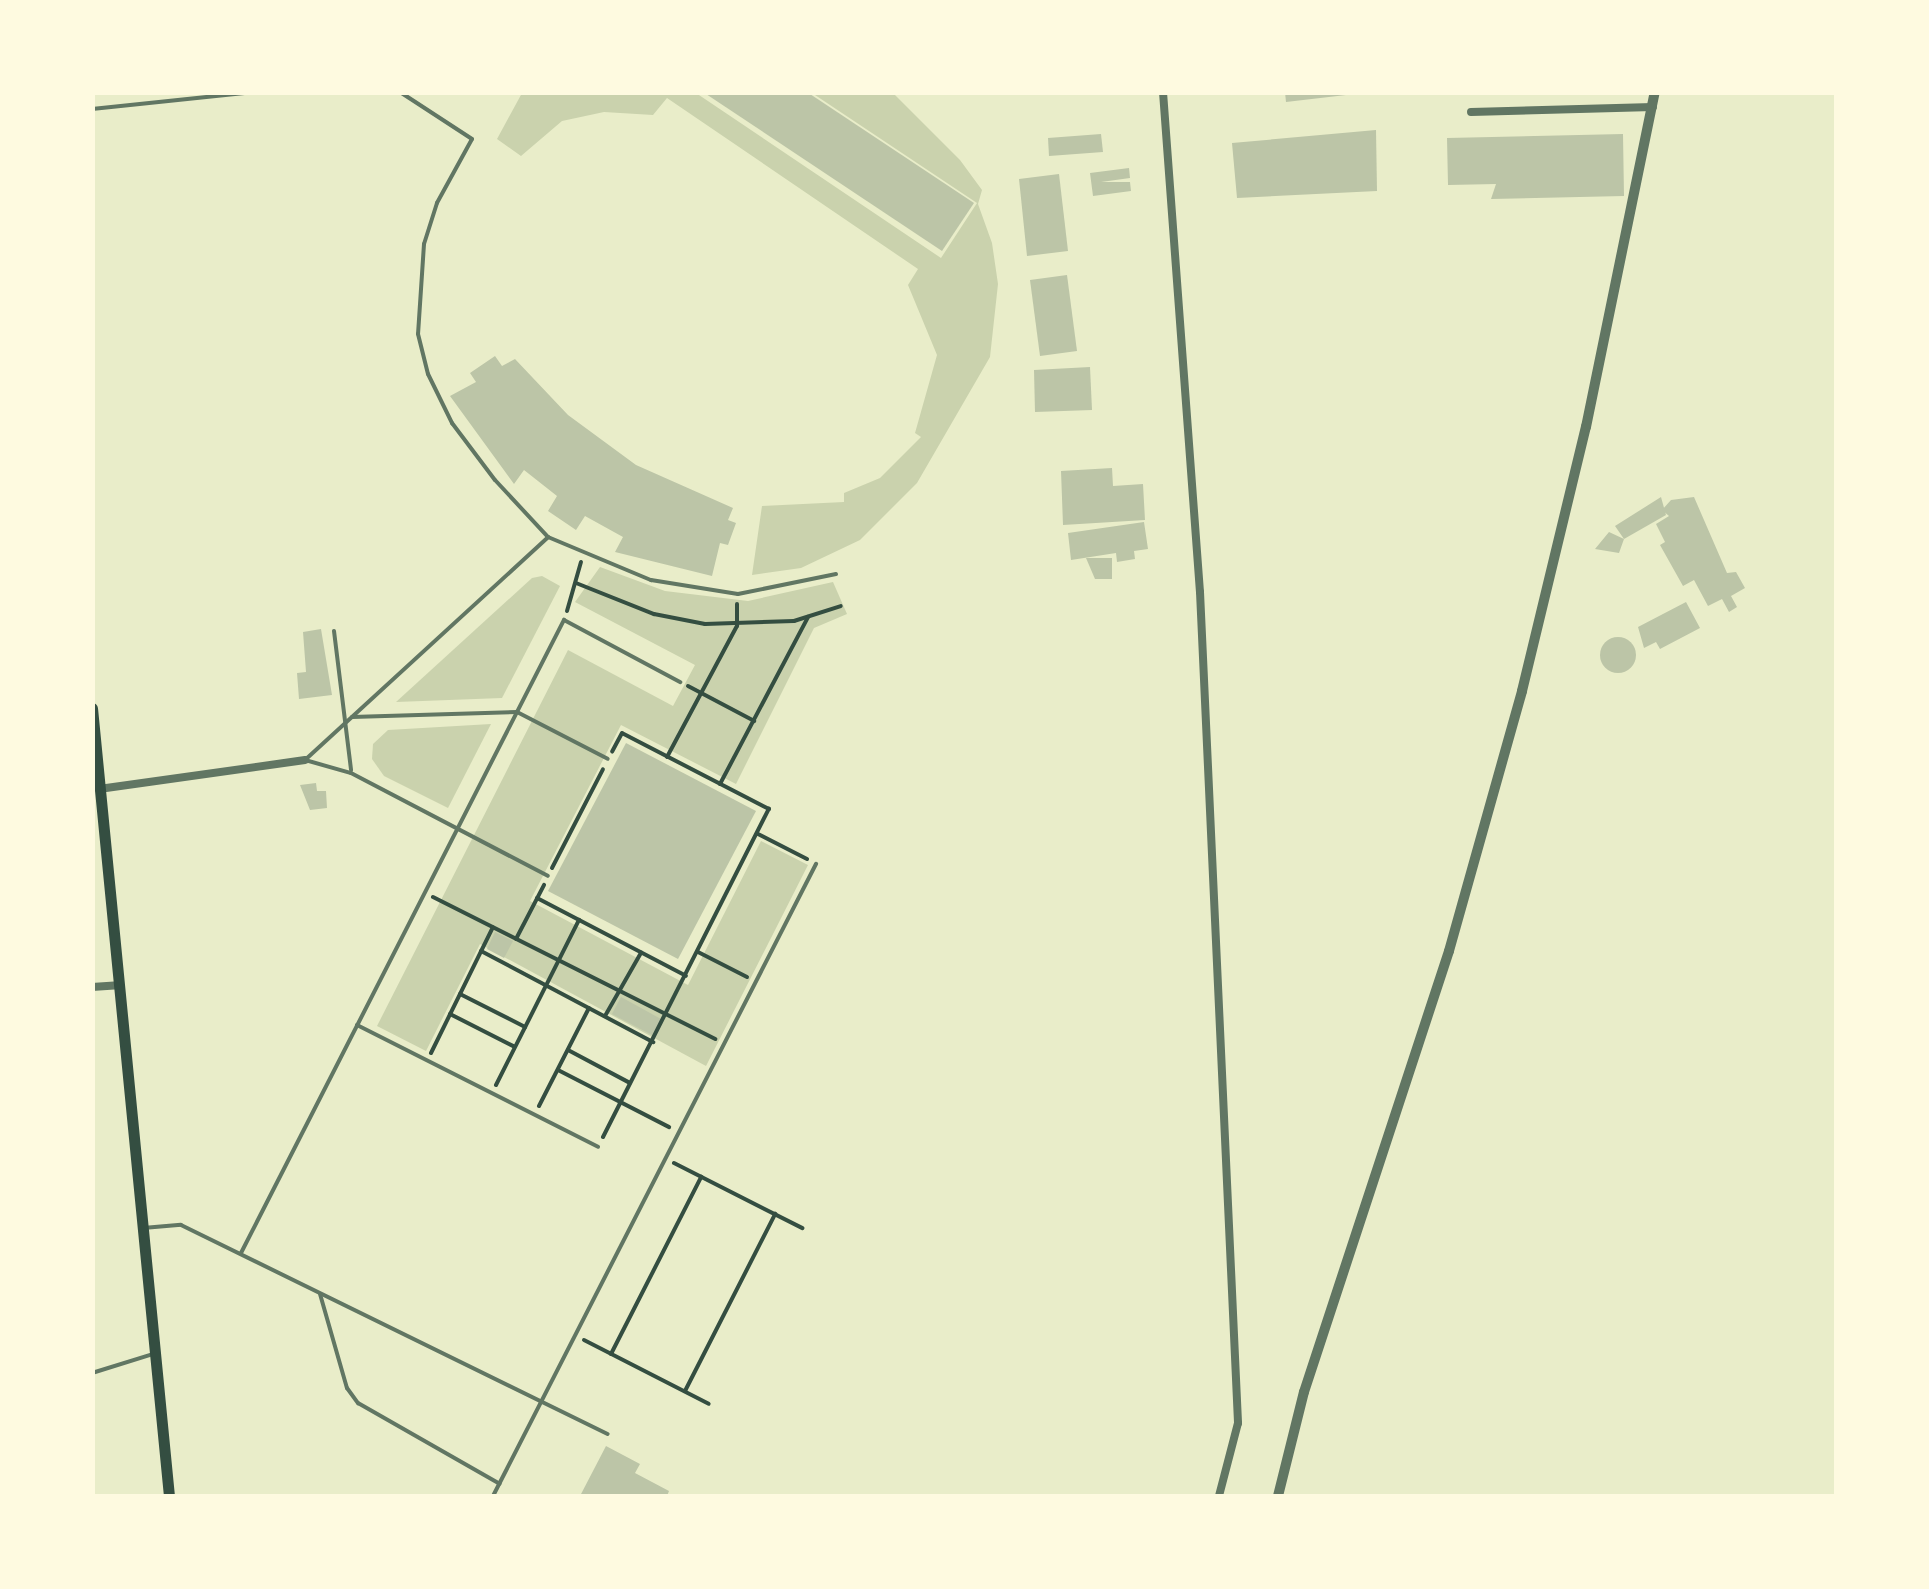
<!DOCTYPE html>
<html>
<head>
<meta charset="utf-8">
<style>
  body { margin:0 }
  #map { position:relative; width:1929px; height:1589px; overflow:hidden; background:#e9edc9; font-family:"PT Sans Narrow",sans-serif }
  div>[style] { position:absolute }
  .green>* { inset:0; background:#cad2ad }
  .building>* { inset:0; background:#bcc5a7 }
  .round { border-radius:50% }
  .path>* { height:4px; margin:-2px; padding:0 2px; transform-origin:2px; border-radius:2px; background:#344e41 }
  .service>* { height:4px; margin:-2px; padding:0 2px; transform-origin:2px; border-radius:2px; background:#617663 }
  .minor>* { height:8px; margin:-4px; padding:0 4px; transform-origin:4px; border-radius:4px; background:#617663 }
  .tertiary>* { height:10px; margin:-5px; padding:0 5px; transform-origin:5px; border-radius:5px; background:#617663 }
  .secondary>* { height:11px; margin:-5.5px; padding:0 5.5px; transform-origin:5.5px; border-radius:5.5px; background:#344e41 }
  span { translate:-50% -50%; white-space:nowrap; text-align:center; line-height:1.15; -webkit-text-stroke:8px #fefae0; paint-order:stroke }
  .frame { position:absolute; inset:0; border:95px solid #fefae0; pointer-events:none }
</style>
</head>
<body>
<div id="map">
  <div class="green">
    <div style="clip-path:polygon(522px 93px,696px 93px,941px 258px,977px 203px,812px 93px,893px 93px,960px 160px,982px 190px,978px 204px,992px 243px,998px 284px,990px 357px,917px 483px,860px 540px,801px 568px,752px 575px,762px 506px,844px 502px,844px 493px,880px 478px,921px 437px,915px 433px,937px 355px,908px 285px,918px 269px,667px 98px,653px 115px,604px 112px,562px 121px,521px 156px,497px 139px)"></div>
    <div style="clip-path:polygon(600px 567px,665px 591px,748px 601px,833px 582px,847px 614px,814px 628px,736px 784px,621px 725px,530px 901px,688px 985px,761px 841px,808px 865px,706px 1066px,480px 944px,426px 1051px,377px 1026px,568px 650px,673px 706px,695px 665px,575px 602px)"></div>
    <div style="clip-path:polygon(542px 576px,560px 586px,502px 698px,396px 702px,532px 578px)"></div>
    <div style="clip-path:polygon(491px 724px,448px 808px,384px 776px,372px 759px,373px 744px,388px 730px)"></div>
  </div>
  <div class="building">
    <div style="clip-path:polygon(703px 92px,807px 92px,974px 203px,942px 251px)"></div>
    <div style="clip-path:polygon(1285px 92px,1346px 92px,1346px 95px,1286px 102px)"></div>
    <div style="clip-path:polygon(1376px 130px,1377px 191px,1237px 198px,1232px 143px)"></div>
    <div style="clip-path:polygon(1101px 134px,1103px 152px,1049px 156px,1048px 138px)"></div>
    <div style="clip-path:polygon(1623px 134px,1624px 196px,1491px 199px,1496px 184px,1448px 185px,1447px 138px)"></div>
    <div style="clip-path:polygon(1129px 168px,1130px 178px,1101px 182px,1130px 182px,1131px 191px,1093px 196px,1090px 173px)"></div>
    <div style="clip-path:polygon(1059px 174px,1068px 251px,1027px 256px,1019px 179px)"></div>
    <div style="clip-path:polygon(1067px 275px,1077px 351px,1040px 356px,1030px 280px)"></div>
    <div style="clip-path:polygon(495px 356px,502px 366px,515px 359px,568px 415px,636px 465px,733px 508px,728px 520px,736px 523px,728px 545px,720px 543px,712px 576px,615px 552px,623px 537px,585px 516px,576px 530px,548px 511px,557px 496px,524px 470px,514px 484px,450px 396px,476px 382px,470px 373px)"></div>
    <div style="clip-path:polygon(1090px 367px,1092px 410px,1035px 412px,1034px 370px)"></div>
    <div style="clip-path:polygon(1112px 468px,1113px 486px,1143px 484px,1145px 520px,1063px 525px,1061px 471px)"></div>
    <div style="clip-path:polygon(1661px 497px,1666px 515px,1624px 539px,1619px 553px,1595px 549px,1609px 532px,1624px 539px,1615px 526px)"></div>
    <div style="clip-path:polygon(1694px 497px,1727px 573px,1736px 572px,1745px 588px,1731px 596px,1737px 607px,1729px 612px,1722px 599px,1708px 606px,1694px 580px,1683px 586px,1660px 545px,1665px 542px,1656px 524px,1669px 516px,1662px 510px,1671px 500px)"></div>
    <div style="clip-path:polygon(1144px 522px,1148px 549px,1134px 551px,1135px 559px,1117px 562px,1116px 553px,1071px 560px,1068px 533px)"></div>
    <div style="clip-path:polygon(1086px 558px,1112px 558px,1112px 579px,1095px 579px)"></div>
    <div style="clip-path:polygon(1686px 602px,1700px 628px,1660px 649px,1656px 642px,1644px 648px,1638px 627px)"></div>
    <div style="clip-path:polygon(321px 629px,332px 695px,299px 699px,297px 673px,306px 672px,303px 632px)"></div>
    <div class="round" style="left:1600px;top:637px;width:36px;height:36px"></div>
    <div style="clip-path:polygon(626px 743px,756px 811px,678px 959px,548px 891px)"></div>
    <div style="clip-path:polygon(316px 783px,317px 791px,326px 791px,327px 808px,310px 810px,300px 785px)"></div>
    <div style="clip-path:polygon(495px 932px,513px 941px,504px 958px,487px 949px)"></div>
    <div style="clip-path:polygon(621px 997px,661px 1019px,652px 1035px,612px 1014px)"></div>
    <div style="clip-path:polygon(606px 1446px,640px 1464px,635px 1473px,669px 1491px,667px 1496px,580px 1496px)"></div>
  </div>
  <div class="path">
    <div style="left:576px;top:583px;width:84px;rotate:21.7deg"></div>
    <div style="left:654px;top:614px;width:52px;rotate:11.1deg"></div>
    <div style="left:705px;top:624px;width:89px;rotate:-1.9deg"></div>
    <div style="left:794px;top:621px;width:49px;rotate:-17.7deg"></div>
    <div style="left:567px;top:611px;width:51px;rotate:-74.1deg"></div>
    <div style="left:688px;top:686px;width:75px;rotate:27.9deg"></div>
    <div style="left:667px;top:757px;width:149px;rotate:-61.9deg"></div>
    <div style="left:737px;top:626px;width:22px;rotate:-90deg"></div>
    <div style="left:720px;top:784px;width:189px;rotate:-62.2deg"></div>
    <div style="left:758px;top:834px;width:55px;rotate:27deg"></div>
    <div style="left:552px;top:868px;width:111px;rotate:-62.7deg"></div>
    <div style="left:433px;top:897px;width:316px;rotate:26.7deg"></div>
    <div style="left:537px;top:898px;width:168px;rotate:27.6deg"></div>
    <div style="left:516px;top:939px;width:61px;rotate:-62.6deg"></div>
    <div style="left:481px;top:951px;width:195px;rotate:27.9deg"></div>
    <div style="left:698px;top:952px;width:55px;rotate:27deg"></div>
    <div style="left:460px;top:994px;width:73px;rotate:26.9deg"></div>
    <div style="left:450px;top:1014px;width:71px;rotate:26.9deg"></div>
    <div style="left:605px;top:1016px;width:73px;rotate:-60.3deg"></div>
    <div style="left:568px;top:1050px;width:70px;rotate:28deg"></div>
    <div style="left:431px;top:1053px;width:140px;rotate:-63.8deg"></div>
    <div style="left:558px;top:1070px;width:125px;rotate:27.2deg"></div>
    <div style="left:496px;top:1085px;width:185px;rotate:-63.3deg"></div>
    <div style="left:539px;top:1106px;width:110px;rotate:-63deg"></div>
    <div style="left:603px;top:1137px;width:368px;rotate:-63.2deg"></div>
    <div style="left:769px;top:809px;width:165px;rotate:-152.7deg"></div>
    <div style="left:622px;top:733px;width:21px;rotate:118deg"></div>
    <div style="left:674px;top:1163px;width:144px;rotate:26.9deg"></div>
    <div style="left:584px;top:1340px;width:140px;rotate:27.1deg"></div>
    <div style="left:611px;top:1354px;width:199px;rotate:-63deg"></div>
    <div style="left:685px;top:1391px;width:199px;rotate:-63deg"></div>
  </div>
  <div class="service">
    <div style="left:400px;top:92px;width:86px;rotate:33.1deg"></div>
    <div style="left:472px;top:139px;width:73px;rotate:118.7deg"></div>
    <div style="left:437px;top:203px;width:43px;rotate:107.6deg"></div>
    <div style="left:424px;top:244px;width:90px;rotate:93.8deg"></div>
    <div style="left:418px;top:334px;width:41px;rotate:76deg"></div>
    <div style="left:428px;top:374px;width:55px;rotate:63.9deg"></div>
    <div style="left:452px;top:423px;width:71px;rotate:53deg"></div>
    <div style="left:495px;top:480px;width:78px;rotate:47.1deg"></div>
    <div style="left:548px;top:537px;width:112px;rotate:22.7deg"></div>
    <div style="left:651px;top:580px;width:88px;rotate:9.1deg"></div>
    <div style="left:738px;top:594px;width:100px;rotate:-11.5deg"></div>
    <div style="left:92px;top:109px;width:163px;rotate:-6deg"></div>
    <div style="left:334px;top:631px;width:140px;rotate:83deg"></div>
    <div style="left:352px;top:717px;width:165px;rotate:-1.7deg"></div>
    <div style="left:517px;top:712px;width:102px;rotate:27.3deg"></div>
    <div style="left:305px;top:760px;width:330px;rotate:-42.5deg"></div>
    <div style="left:305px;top:760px;width:48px;rotate:15.8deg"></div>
    <div style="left:351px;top:773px;width:222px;rotate:27.6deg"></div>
    <div style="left:357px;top:1025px;width:270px;rotate:26.8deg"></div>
    <div style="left:143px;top:1228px;width:38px;rotate:-5deg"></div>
    <div style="left:181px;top:1225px;width:475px;rotate:26.1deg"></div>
    <div style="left:241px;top:1253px;width:711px;rotate:-62.97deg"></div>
    <div style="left:564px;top:620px;width:132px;rotate:28.1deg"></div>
    <div style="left:320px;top:1294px;width:98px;rotate:74deg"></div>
    <div style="left:347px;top:1388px;width:19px;rotate:54deg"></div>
    <div style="left:358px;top:1403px;width:163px;rotate:29.7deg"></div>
    <div style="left:92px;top:1373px;width:61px;rotate:-17.2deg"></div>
    <div style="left:493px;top:1496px;width:710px;rotate:-62.93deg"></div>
  </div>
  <div class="minor">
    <div style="left:1163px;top:92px;width:501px;rotate:85.77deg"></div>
    <div style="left:1200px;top:592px;width:832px;rotate:87.38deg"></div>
    <div style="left:1238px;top:1423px;width:75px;rotate:104.6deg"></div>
    <div style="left:1471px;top:112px;width:182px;rotate:-1.6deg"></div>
    <div style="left:99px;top:789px;width:208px;rotate:-8deg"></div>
    <div style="left:92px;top:987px;width:26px;rotate:-4deg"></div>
  </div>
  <div class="tertiary">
    <div style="left:1278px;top:1496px;width:107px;rotate:-76deg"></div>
    <div style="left:1304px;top:1392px;width:464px;rotate:-71.8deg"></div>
    <div style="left:1449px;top:951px;width:270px;rotate:-74.3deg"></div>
    <div style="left:1522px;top:691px;width:272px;rotate:-76.4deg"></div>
    <div style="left:1586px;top:427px;width:342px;rotate:-78.4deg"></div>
  </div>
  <div class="secondary">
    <div style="left:92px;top:708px;width:792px;rotate:84.42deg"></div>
  </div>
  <div class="frame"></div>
</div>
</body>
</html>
